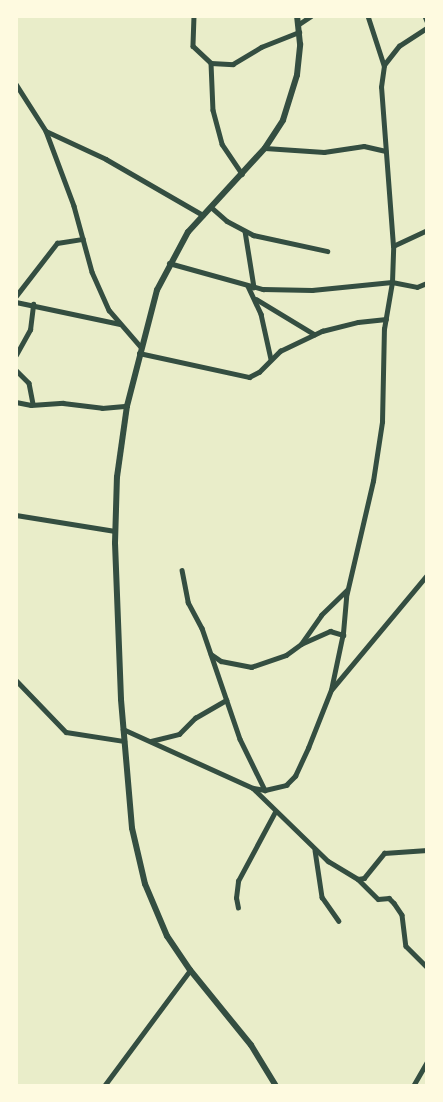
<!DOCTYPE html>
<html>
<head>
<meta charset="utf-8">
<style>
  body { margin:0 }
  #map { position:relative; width:443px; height:1102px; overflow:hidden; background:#e9edc9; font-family:"Source Serif 4",serif }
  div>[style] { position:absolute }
  .minor>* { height:4.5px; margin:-2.25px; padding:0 2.25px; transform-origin:2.25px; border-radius:2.25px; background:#344e41 }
  .secondary>* { height:6px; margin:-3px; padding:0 3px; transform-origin:3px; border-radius:3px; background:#344e41 }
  span { translate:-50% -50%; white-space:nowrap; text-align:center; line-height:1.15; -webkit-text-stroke:5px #fefae0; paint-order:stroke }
  .frame { position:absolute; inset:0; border:18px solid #fefae0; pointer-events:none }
</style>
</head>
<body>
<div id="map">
  <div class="minor">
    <div style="left:194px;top:16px;width:30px;rotate:92deg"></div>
    <div style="left:193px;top:46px;width:25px;rotate:43deg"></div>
    <div style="left:211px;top:63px;width:47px;rotate:87.6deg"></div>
    <div style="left:213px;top:110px;width:35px;rotate:75deg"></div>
    <div style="left:222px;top:144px;width:36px;rotate:56deg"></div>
    <div style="left:368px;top:16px;width:52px;rotate:71.9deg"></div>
    <div style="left:425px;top:16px;width:5px;rotate:68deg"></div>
    <div style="left:299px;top:24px;width:14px;rotate:-34deg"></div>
    <div style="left:211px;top:63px;width:22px;rotate:3deg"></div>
    <div style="left:233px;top:64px;width:33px;rotate:-31deg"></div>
    <div style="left:261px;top:47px;width:41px;rotate:-21.5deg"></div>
    <div style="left:16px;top:84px;width:56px;rotate:57.4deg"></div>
    <div style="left:46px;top:131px;width:80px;rotate:69.5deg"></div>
    <div style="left:74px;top:206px;width:68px;rotate:74.7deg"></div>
    <div style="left:92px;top:272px;width:42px;rotate:65.9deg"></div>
    <div style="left:109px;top:310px;width:49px;rotate:49.1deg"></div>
    <div style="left:46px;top:131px;width:66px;rotate:25deg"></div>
    <div style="left:106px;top:159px;width:112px;rotate:30deg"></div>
    <div style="left:265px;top:148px;width:59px;rotate:3.9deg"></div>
    <div style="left:324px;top:152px;width:40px;rotate:-8.5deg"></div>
    <div style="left:364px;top:146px;width:22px;rotate:13deg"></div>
    <div style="left:211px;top:207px;width:21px;rotate:41deg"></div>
    <div style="left:227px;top:221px;width:30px;rotate:28deg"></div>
    <div style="left:253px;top:235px;width:76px;rotate:12.2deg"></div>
    <div style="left:245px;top:231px;width:57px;rotate:80.9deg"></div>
    <div style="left:393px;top:246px;width:38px;rotate:-25deg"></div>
    <div style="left:169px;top:263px;width:98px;rotate:15.5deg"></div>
    <div style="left:263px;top:289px;width:49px;rotate:1.2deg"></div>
    <div style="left:312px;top:290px;width:80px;rotate:-5.7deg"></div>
    <div style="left:392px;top:282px;width:25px;rotate:11deg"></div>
    <div style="left:417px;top:287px;width:11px;rotate:-22deg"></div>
    <div style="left:248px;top:286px;width:31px;rotate:65deg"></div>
    <div style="left:261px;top:314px;width:46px;rotate:77.5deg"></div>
    <div style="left:16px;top:296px;width:67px;rotate:-52.3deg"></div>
    <div style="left:57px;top:243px;width:26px;rotate:-9deg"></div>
    <div style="left:256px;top:299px;width:68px;rotate:31.1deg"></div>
    <div style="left:16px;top:302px;width:106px;rotate:11.9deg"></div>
    <div style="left:139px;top:353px;width:113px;rotate:12.3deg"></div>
    <div style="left:249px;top:377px;width:11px;rotate:-27deg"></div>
    <div style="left:259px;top:372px;width:30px;rotate:-45deg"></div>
    <div style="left:280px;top:351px;width:47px;rotate:-25.5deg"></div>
    <div style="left:322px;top:331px;width:37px;rotate:-14deg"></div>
    <div style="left:358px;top:322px;width:28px;rotate:-6deg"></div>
    <div style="left:16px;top:355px;width:29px;rotate:-61deg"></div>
    <div style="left:30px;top:330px;width:26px;rotate:-83deg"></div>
    <div style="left:16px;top:370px;width:18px;rotate:45deg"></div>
    <div style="left:29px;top:383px;width:21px;rotate:79deg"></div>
    <div style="left:16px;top:402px;width:15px;rotate:11deg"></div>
    <div style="left:31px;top:405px;width:32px;rotate:-4deg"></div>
    <div style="left:63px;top:403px;width:39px;rotate:7deg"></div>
    <div style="left:102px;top:408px;width:25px;rotate:-5deg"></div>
    <div style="left:16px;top:515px;width:100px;rotate:9.2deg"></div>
    <div style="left:182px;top:570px;width:33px;rotate:79deg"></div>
    <div style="left:188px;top:602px;width:30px;rotate:62deg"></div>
    <div style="left:202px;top:628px;width:117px;rotate:71.1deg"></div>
    <div style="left:240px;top:739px;width:57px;rotate:63.9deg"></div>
    <div style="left:301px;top:644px;width:32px;rotate:-24deg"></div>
    <div style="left:330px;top:631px;width:14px;rotate:17deg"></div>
    <div style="left:211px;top:654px;width:12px;rotate:35deg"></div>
    <div style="left:221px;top:661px;width:31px;rotate:11deg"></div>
    <div style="left:251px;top:667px;width:37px;rotate:-19deg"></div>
    <div style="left:286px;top:655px;width:19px;rotate:-36deg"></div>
    <div style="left:301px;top:644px;width:35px;rotate:-55deg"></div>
    <div style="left:321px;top:615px;width:36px;rotate:-44deg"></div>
    <div style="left:16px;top:680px;width:72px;rotate:46.1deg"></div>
    <div style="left:66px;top:732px;width:59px;rotate:8.8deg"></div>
    <div style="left:332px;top:689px;width:148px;rotate:-50.2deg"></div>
    <div style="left:123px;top:729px;width:143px;rotate:24.4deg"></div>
    <div style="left:253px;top:788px;width:12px;rotate:9deg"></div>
    <div style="left:265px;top:790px;width:22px;rotate:-13deg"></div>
    <div style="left:286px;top:785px;width:13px;rotate:-45deg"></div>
    <div style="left:295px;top:776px;width:31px;rotate:-65deg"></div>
    <div style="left:308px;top:748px;width:62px;rotate:-68.4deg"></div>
    <div style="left:331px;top:690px;width:58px;rotate:-78.1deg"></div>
    <div style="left:343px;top:633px;width:36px;rotate:-85deg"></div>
    <div style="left:346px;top:597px;width:119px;rotate:-76.9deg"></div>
    <div style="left:373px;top:481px;width:60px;rotate:-81.3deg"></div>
    <div style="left:382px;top:422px;width:93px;rotate:-88.8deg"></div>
    <div style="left:384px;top:329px;width:48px;rotate:-80.3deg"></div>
    <div style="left:392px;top:282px;width:36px;rotate:-88deg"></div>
    <div style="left:393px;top:246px;width:159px;rotate:-94.3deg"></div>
    <div style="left:381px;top:87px;width:22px;rotate:-82deg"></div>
    <div style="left:384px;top:65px;width:24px;rotate:-52deg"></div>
    <div style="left:399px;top:46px;width:33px;rotate:-33deg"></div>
    <div style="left:151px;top:741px;width:29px;rotate:-14deg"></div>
    <div style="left:179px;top:734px;width:23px;rotate:-45deg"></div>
    <div style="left:195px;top:718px;width:36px;rotate:-30deg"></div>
    <div style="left:253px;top:788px;width:105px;rotate:44.2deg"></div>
    <div style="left:328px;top:861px;width:35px;rotate:31deg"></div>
    <div style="left:358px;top:879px;width:28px;rotate:45deg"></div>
    <div style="left:378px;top:899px;width:11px;rotate:-5deg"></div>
    <div style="left:389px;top:898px;width:7px;rotate:45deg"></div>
    <div style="left:394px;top:903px;width:14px;rotate:56deg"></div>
    <div style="left:402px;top:915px;width:31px;rotate:83deg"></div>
    <div style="left:406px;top:946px;width:30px;rotate:45deg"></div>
    <div style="left:315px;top:850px;width:48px;rotate:81.5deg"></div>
    <div style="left:322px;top:897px;width:29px;rotate:55deg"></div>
    <div style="left:358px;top:879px;width:6px;rotate:-9deg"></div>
    <div style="left:364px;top:878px;width:32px;rotate:-51deg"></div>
    <div style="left:384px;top:853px;width:43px;rotate:-4deg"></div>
    <div style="left:238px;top:908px;width:10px;rotate:-101deg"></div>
    <div style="left:236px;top:898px;width:17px;rotate:-83deg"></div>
    <div style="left:238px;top:881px;width:78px;rotate:-61.8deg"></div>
    <div style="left:104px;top:1086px;width:144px;rotate:-53.4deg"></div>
    <div style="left:413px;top:1086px;width:28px;rotate:-60deg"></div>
  </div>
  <div class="secondary">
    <div style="left:276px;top:1086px;width:48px;rotate:-121.4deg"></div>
    <div style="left:251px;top:1045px;width:97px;rotate:-129.1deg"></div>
    <div style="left:190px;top:970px;width:41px;rotate:-124.1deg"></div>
    <div style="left:167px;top:936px;width:56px;rotate:-112.9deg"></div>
    <div style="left:145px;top:884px;width:57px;rotate:-103.1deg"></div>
    <div style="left:132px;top:828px;width:129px;rotate:-94.9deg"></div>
    <div style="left:121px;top:699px;width:156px;rotate:-92.2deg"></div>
    <div style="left:115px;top:543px;width:66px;rotate:-88.3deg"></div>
    <div style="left:117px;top:477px;width:72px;rotate:-82deg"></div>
    <div style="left:127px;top:406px;width:120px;rotate:-75.5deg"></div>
    <div style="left:157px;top:290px;width:66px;rotate:-61.9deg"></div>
    <div style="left:188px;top:232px;width:114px;rotate:-47.5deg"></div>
    <div style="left:265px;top:148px;width:33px;rotate:-57deg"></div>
    <div style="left:283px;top:120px;width:47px;rotate:-72.7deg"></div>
    <div style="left:297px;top:75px;width:31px;rotate:-84deg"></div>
    <div style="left:300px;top:44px;width:28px;rotate:-96deg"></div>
  </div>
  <div class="frame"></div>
</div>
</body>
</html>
